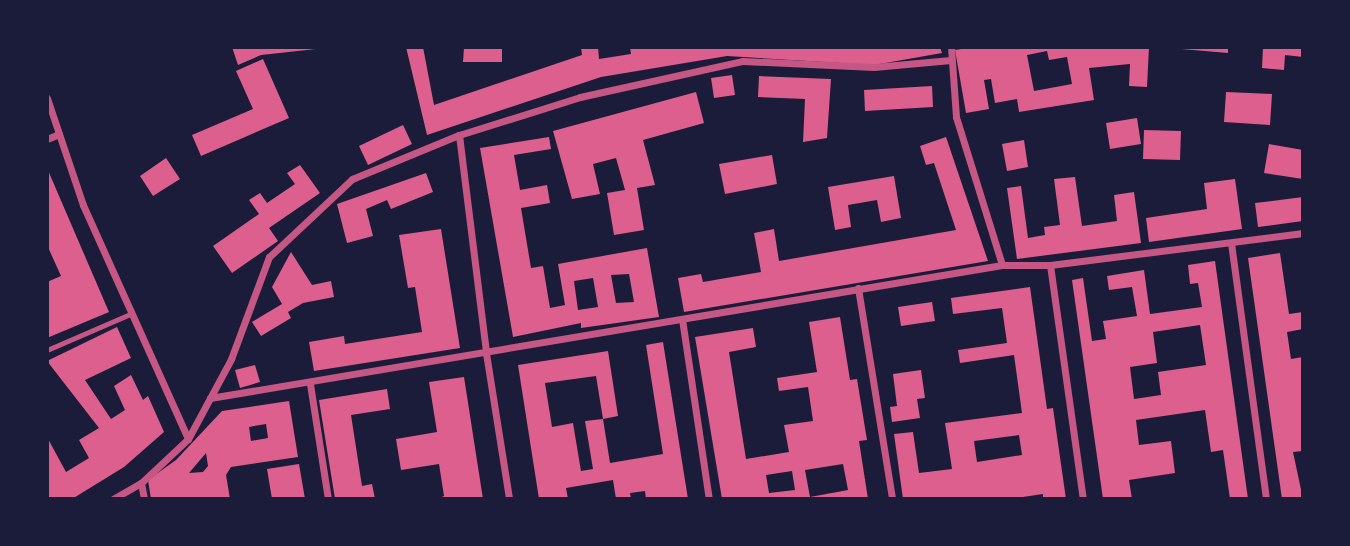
<!DOCTYPE html>
<html>
<head>
<meta charset="utf-8">
<style>
  body { margin:0 }
  #map { position:relative; width:1350px; height:546px; overflow:hidden; background:#1b1b3a; font-family:Overpass,sans-serif }
  div>[style] { position:absolute }
  .building>* { inset:0; background:#dd5f8e }
  .service>* { height:5px; margin:-2.5px; padding:0 2.5px; transform-origin:2.5px; border-radius:2.5px; background:#c65784 }
  .minor>* { height:7px; margin:-3.5px; padding:0 3.5px; transform-origin:3.5px; border-radius:3.5px; background:#c65784 }
  span { translate:-50% -50%; white-space:nowrap; text-align:center; line-height:1.15; -webkit-text-stroke:6px #1b1b3a; paint-order:stroke }
  .frame { position:absolute; inset:0; border:49px solid #1b1b3a; pointer-events:none }
</style>
</head>
<body>
<div id="map">
  <div class="building">
    <div style="clip-path:polygon(232px 47px,316px 47px,316px 49px,261px 55px,238px 65px)"></div>
    <div style="clip-path:polygon(406px 47px,423px 47px,434px 105px,582px 55px,581px 47px,598px 47px,599px 59px,631px 54px,630px 47px,940px 47px,942px 53px,874px 65px,727px 56px,601px 77px,427px 135px)"></div>
    <div style="clip-path:polygon(evenodd,974px 47px,1149px 47px,1147px 87px,1129px 86px,1130px 64px,1089px 68px,1094px 100px,1019px 112px,1017px 99px,995px 103px,991px 79px,984px 80px,989px 109px,966px 113px,955px 50px,974px 47px,1047px 51px,1049px 60px,1067px 57px,1072px 84px,1034px 91px,1027px 55px,1047px 51px)"></div>
    <div style="clip-path:polygon(1158px 47px,1228px 47px,1228px 53px)"></div>
    <div style="clip-path:polygon(1263px 47px,1303px 47px,1303px 57px,1285px 55px,1284px 70px,1262px 68px)"></div>
    <div style="clip-path:polygon(464px 48px,502px 48px,502px 62px,463px 62px)"></div>
    <div style="clip-path:polygon(263px 59px,289px 118px,201px 156px,192px 135px,253px 109px,236px 71px)"></div>
    <div style="clip-path:polygon(732px 75px,735px 95px,714px 98px,711px 78px)"></div>
    <div style="clip-path:polygon(759px 76px,831px 79px,827px 138px,803px 142px,805px 99px,758px 97px)"></div>
    <div style="clip-path:polygon(932px 86px,933px 107px,865px 111px,864px 90px)"></div>
    <div style="clip-path:polygon(696px 92px,704px 123px,643px 140px,655px 185px,637px 188px,644px 230px,614px 235px,607px 193px,625px 190px,616px 158px,593px 164px,600px 194px,572px 199px,553px 131px)"></div>
    <div style="clip-path:polygon(1226px 92px,1272px 94px,1270px 125px,1224px 122px)"></div>
    <div style="clip-path:polygon(1137px 118px,1141px 144px,1110px 149px,1106px 123px)"></div>
    <div style="clip-path:polygon(403px 125px,412px 144px,368px 165px,359px 146px)"></div>
    <div style="clip-path:polygon(1144px 130px,1181px 131px,1180px 160px,1143px 159px)"></div>
    <div style="clip-path:polygon(evenodd,549px 137px,551px 149px,514px 155px,520px 190px,547px 185px,550px 203px,521px 208px,531px 268px,543px 266px,550px 308px,565px 305px,558px 264px,647px 248px,659px 317px,581px 328px,581px 323px,513px 337px,480px 148px,549px 137px,629px 274px,634px 302px,616px 303px,611px 275px,629px 274px,549px 137px,593px 278px,598px 307px,578px 310px,574px 281px,593px 278px)"></div>
    <div style="clip-path:polygon(946px 137px,988px 261px,684px 312px,678px 278px,701px 274px,703px 282px,761px 272px,754px 233px,774px 229px,779px 261px,956px 230px,934px 163px,926px 165px,920px 146px)"></div>
    <div style="clip-path:polygon(1024px 140px,1028px 167px,1007px 171px,1002px 144px)"></div>
    <div style="clip-path:polygon(1269px 144px,1303px 150px,1303px 179px,1264px 173px)"></div>
    <div style="clip-path:polygon(772px 155px,777px 184px,725px 194px,719px 164px)"></div>
    <div style="clip-path:polygon(166px 158px,180px 179px,153px 196px,140px 176px)"></div>
    <div style="clip-path:polygon(300px 165px,320px 193px,269px 228px,278px 241px,232px 273px,213px 246px,259px 214px,249px 200px,260px 193px,267px 203px,295px 184px,287px 173px)"></div>
    <div style="clip-path:polygon(47px 168px,109px 312px,47px 338px,47px 282px,61px 276px,47px 245px)"></div>
    <div style="clip-path:polygon(426px 173px,433px 192px,391px 209px,387px 200px,366px 209px,373px 236px,347px 243px,337px 204px)"></div>
    <div style="clip-path:polygon(894px 176px,901px 218px,881px 222px,877px 200px,848px 205px,851px 227px,835px 230px,828px 187px)"></div>
    <div style="clip-path:polygon(1075px 177px,1082px 226px,1117px 221px,1114px 195px,1134px 192px,1141px 243px,1017px 259px,1007px 188px,1021px 186px,1028px 238px,1045px 235px,1044px 227px,1060px 225px,1054px 179px)"></div>
    <div style="clip-path:polygon(1235px 179px,1242px 229px,1149px 242px,1146px 218px,1207px 209px,1204px 183px)"></div>
    <div style="clip-path:polygon(1303px 197px,1303px 221px,1258px 227px,1255px 203px)"></div>
    <div style="clip-path:polygon(441px 229px,460px 348px,314px 371px,309px 342px,344px 336px,345px 344px,422px 332px,415px 287px,408px 288px,399px 235px)"></div>
    <div style="clip-path:polygon(291px 252px,312px 285px,331px 281px,334px 297px,303px 303px,288px 312px,291px 318px,261px 336px,252px 322px,282px 304px,272px 287px)"></div>
    <div style="clip-path:polygon(1280px 253px,1289px 314px,1303px 312px,1303px 329px,1287px 332px,1291px 359px,1303px 357px,1303px 451px,1293px 452px,1303px 499px,1282px 499px,1248px 258px)"></div>
    <div style="clip-path:polygon(evenodd,1215px 261px,1248px 499px,1230px 499px,1223px 450px,1211px 452px,1205px 410px,1136px 420px,1139px 445px,1171px 441px,1175px 473px,1129px 480px,1132px 499px,1103px 499px,1072px 280px,1083px 278px,1092px 341px,1106px 339px,1103px 321px,1137px 316px,1132px 287px,1109px 290px,1107px 276px,1144px 270px,1150px 314px,1202px 307px,1198px 283px,1190px 284px,1188px 265px,1215px 261px,1200px 325px,1206px 365px,1158px 372px,1161px 395px,1134px 399px,1130px 367px,1157px 363px,1153px 332px,1200px 325px)"></div>
    <div style="clip-path:polygon(evenodd,1030px 287px,1047px 409px,1053px 408px,1066px 499px,1043px 499px,1043px 494px,1009px 499px,903px 499px,894px 434px,913px 432px,919px 473px,952px 469px,945px 423px,1022px 413px,1014px 355px,960px 363px,958px 350px,1007px 343px,1002px 308px,953px 314px,951px 298px,1030px 287px,1019px 435px,1022px 455px,977px 462px,974px 441px,1019px 435px)"></div>
    <div style="clip-path:polygon(932px 302px,935px 321px,901px 326px,898px 307px)"></div>
    <div style="clip-path:polygon(evenodd,840px 317px,850px 380px,857px 379px,867px 440px,859px 441px,868px 499px,722px 499px,695px 337px,753px 328px,756px 347px,729px 352px,746px 459px,789px 452px,784px 425px,813px 421px,808px 387px,779px 391px,777px 378px,817px 372px,809px 322px,840px 317px,843px 464px,848px 490px,810px 497px,805px 470px,843px 464px,840px 317px,792px 471px,795px 490px,769px 493px,766px 475px,792px 471px)"></div>
    <div style="clip-path:polygon(117px 327px,131px 358px,85px 380px,111px 419px,125px 410px,114px 386px,131px 375px,143px 400px,148px 396px,164px 432px,124px 467px,72px 499px,47px 499px,47px 437px,66px 472px,89px 458px,79px 440px,99px 428px,47px 361px)"></div>
    <div style="clip-path:polygon(evenodd,663px 342px,688px 499px,646px 499px,645px 491px,630px 493px,631px 499px,616px 499px,613px 480px,566px 488px,568px 499px,539px 499px,518px 365px,608px 351px,618px 416px,603px 419px,610px 463px,663px 454px,646px 345px,663px 342px,596px 376px,603px 419px,585px 421px,593px 469px,581px 471px,573px 423px,552px 427px,545px 383px,596px 376px)"></div>
    <div style="clip-path:polygon(255px 365px,260px 382px,240px 388px,235px 370px)"></div>
    <div style="clip-path:polygon(921px 370px,925px 398px,917px 399px,920px 418px,892px 422px,890px 407px,897px 406px,893px 374px)"></div>
    <div style="clip-path:polygon(464px 377px,483px 499px,437px 499px,444px 496px,439px 464px,401px 470px,396px 439px,437px 432px,429px 382px)"></div>
    <div style="clip-path:polygon(387px 389px,390px 409px,351px 415px,362px 486px,372px 484px,375px 499px,335px 499px,319px 400px)"></div>
    <div style="clip-path:polygon(evenodd,289px 401px,298px 457px,231px 467px,226px 475px,230px 499px,151px 499px,148px 480px,176px 460px,222px 411px,289px 401px,266px 424px,268px 438px,251px 441px,249px 427px,266px 424px,289px 401px,206px 453px,208px 466px,203px 472px,189px 473px,206px 453px)"></div>
    <div style="clip-path:polygon(299px 464px,305px 499px,272px 499px,267px 469px)"></div>
  </div>
  <div class="service">
    <div style="left:47px;top:350px;width:90px;rotate:-23.4deg"></div>
  </div>
  <div class="minor">
    <div style="left:951px;top:47px;width:70px;rotate:85.9deg"></div>
    <div style="left:956px;top:117px;width:155px;rotate:72.7deg"></div>
    <div style="left:47px;top:98px;width:113px;rotate:71.4deg"></div>
    <div style="left:83px;top:205px;width:256px;rotate:65.8deg"></div>
    <div style="left:459px;top:135px;width:220px;rotate:82.9deg"></div>
    <div style="left:486px;top:353px;width:148px;rotate:81deg"></div>
    <div style="left:47px;top:139px;width:13px;rotate:-23deg"></div>
    <div style="left:1231px;top:243px;width:258px;rotate:82.2deg"></div>
    <div style="left:1050px;top:265px;width:236px;rotate:82deg"></div>
    <div style="left:858px;top:288px;width:214px;rotate:80.8deg"></div>
    <div style="left:682px;top:319px;width:182px;rotate:81.5deg"></div>
    <div style="left:310px;top:384px;width:116px;rotate:81.1deg"></div>
    <div style="left:210px;top:398px;width:803px;rotate:-9.53deg"></div>
    <div style="left:1002px;top:265px;width:48px"></div>
    <div style="left:1050px;top:265px;width:255px;rotate:-7.2deg"></div>
    <div style="left:141px;top:483px;width:16px;rotate:79deg"></div>
    <div style="left:113px;top:499px;width:32px;rotate:-30deg"></div>
    <div style="left:141px;top:483px;width:64px;rotate:-43.1deg"></div>
    <div style="left:188px;top:439px;width:91px;rotate:-61.7deg"></div>
    <div style="left:231px;top:359px;width:109px;rotate:-69.6deg"></div>
    <div style="left:269px;top:257px;width:114px;rotate:-43.2deg"></div>
    <div style="left:352px;top:179px;width:116px;rotate:-22.4deg"></div>
    <div style="left:459px;top:135px;width:127px;rotate:-17.4deg"></div>
    <div style="left:580px;top:97px;width:167px;rotate:-12.5deg"></div>
    <div style="left:743px;top:61px;width:131px;rotate:2.6deg"></div>
    <div style="left:874px;top:67px;width:77px;rotate:-5.2deg"></div>
  </div>
  <div class="frame"></div>
</div>
</body>
</html>
